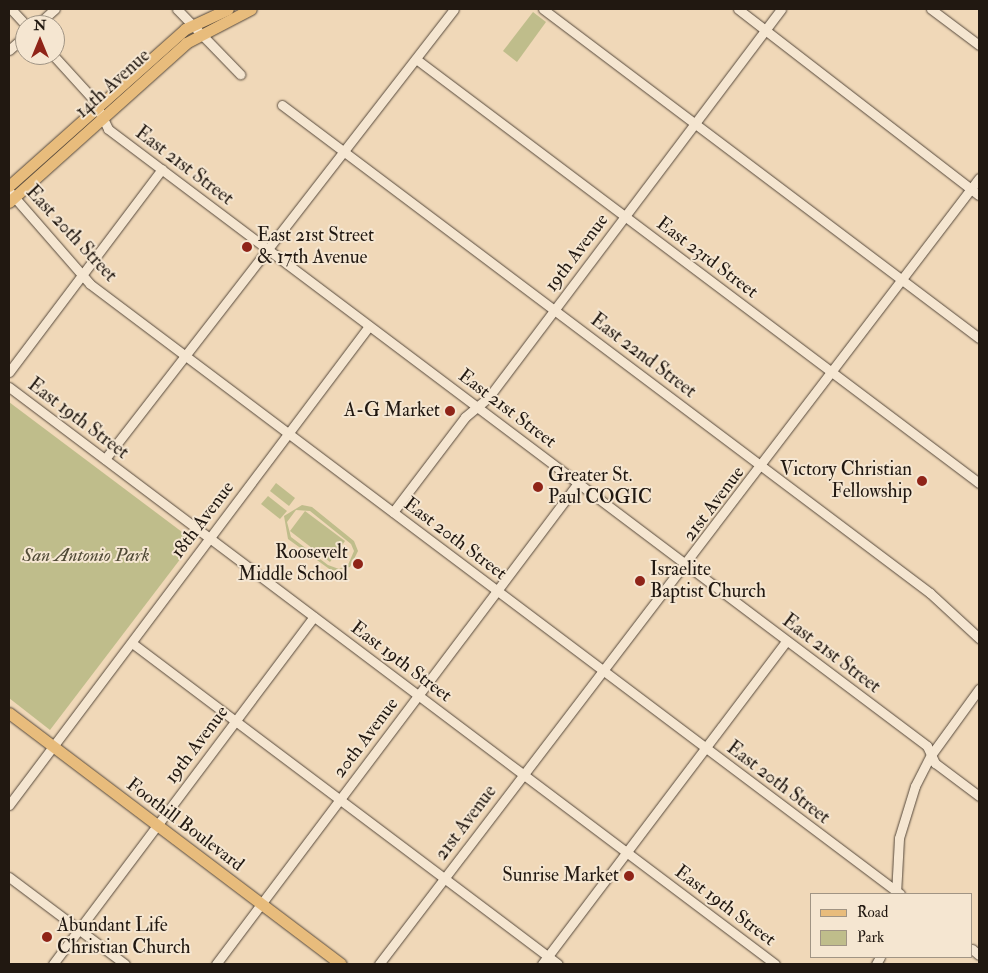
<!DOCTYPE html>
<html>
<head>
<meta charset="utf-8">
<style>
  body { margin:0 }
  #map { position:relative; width:988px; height:973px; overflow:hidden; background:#f0d8b8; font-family:"IM FELL Double Pica",serif }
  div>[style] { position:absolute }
  .green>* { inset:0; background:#bfbd8b }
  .roads { filter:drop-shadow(0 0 1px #55483b) drop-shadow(0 0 1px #55483b) }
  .minor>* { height:9px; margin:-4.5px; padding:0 4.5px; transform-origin:4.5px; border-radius:4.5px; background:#f5e6d1 }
  .major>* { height:11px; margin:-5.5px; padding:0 5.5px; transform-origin:5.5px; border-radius:5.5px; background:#e8bc7c }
  .dots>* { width:14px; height:14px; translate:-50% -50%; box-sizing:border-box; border:2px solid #f5e6d1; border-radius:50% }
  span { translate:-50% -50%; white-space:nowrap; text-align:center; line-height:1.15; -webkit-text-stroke:4px #f5e6d1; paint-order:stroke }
  .street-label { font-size:19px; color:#211811 }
  .poi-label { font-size:19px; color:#211811 }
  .left { translate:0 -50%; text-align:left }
  .right { translate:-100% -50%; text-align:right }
  .park-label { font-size:19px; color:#504a36; font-style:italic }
  .frame { position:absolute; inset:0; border:10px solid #211811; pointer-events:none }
  .legend { position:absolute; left:810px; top:893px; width:162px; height:65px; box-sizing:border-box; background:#f5e6d1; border:1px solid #a09484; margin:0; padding:6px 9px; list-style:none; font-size:15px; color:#211811 }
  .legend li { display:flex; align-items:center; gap:10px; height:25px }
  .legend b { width:25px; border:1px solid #a09484 }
  .north { position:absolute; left:15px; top:15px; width:50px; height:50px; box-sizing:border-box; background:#f5e6d1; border:1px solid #a09484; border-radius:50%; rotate:0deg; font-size:14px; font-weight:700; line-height:20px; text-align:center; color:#211811 }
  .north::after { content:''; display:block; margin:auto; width:18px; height:22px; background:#8f2418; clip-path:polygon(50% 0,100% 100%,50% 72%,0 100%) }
</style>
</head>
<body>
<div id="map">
  <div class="green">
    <div style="clip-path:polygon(533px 12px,546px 22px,517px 62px,503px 51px)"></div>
    <div style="clip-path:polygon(9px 402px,194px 541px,50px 730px,9px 698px)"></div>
    <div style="clip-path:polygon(276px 483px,295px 498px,289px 506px,270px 491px)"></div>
    <div style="clip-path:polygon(268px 496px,287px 511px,280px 519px,261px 504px)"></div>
    <div style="clip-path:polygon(evenodd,302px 505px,312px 507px,354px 541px,358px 551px,350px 567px,332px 571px,288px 539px,284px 516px,302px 505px,296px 510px,310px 511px,351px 544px,354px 551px,348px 565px,339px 569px,328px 565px,291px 537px,287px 522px,296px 510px)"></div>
    <div style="clip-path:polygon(305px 511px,345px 541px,330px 562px,290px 531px)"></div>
  </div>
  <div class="roads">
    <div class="minor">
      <div style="left:11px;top:9px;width:22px;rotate:47deg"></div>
      <div style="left:177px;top:9px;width:91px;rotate:45.9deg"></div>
      <div style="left:543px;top:9px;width:546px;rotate:37.04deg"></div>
      <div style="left:738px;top:9px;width:304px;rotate:37.7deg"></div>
      <div style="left:931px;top:9px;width:60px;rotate:36.9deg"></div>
      <div style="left:37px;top:25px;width:24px;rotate:-42deg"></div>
      <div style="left:9px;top:50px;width:21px;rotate:-41deg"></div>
      <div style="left:53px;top:55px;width:61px;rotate:47.7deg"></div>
      <div style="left:94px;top:100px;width:32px;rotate:64deg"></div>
      <div style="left:108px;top:129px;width:1025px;rotate:36.99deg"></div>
      <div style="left:927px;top:746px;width:19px;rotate:65deg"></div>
      <div style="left:935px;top:763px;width:55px;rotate:36.9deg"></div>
      <div style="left:416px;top:59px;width:705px;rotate:36.98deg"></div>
      <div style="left:282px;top:105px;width:811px;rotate:36.98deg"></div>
      <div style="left:930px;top:593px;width:67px;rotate:42.6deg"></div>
      <div style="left:9px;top:191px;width:123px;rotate:48.9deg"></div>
      <div style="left:90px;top:284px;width:1014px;rotate:36.98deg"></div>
      <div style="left:9px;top:372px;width:254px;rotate:-53deg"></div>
      <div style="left:9px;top:387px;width:959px;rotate:36.99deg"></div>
      <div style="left:105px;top:459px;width:569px;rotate:-52.2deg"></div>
      <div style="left:393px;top:512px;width:119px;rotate:-52.8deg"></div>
      <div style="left:465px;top:417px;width:30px;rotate:-40deg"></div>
      <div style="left:488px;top:398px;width:487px;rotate:-53deg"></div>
      <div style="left:132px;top:643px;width:533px;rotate:37deg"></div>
      <div style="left:9px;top:805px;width:599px;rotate:-53.07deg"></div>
      <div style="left:9px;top:877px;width:145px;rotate:36.9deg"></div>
      <div style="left:896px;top:894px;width:56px;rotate:-86.9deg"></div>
      <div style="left:899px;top:838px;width:54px;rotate:-72.9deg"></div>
      <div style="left:915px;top:786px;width:35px;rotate:-63deg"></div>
      <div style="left:931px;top:755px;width:82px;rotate:-54deg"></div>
      <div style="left:972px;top:949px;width:9px;rotate:41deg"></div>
      <div style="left:53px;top:964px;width:434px;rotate:-53.1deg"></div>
      <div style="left:216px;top:964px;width:602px;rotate:-53.03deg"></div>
      <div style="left:379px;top:964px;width:989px;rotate:-52.64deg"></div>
      <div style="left:542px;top:964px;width:405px;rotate:-52.9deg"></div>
      <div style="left:876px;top:964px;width:8px;rotate:-60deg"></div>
    </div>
    <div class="major">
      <div style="left:9px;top:186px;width:236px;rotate:-41.7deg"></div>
      <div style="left:185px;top:29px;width:47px;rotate:-24.9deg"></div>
      <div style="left:9px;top:202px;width:238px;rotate:-41.9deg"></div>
      <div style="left:186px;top:43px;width:73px;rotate:-27.6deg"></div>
      <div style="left:9px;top:713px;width:416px;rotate:37.1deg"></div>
    </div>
  </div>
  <div class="dots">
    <div style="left:247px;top:247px;background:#8f2418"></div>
    <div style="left:450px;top:411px;background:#8f2418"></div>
    <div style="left:922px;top:481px;background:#8f2418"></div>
    <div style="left:538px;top:487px;background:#8f2418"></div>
    <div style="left:358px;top:564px;background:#8f2418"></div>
    <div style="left:640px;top:581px;background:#8f2418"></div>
    <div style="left:629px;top:876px;background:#8f2418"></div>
    <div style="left:47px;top:937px;background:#8f2418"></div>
  </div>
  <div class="street-label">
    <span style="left:113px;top:84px;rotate:-42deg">14th Avenue</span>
    <span style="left:184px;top:166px;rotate:37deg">East 21st Street</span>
    <span style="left:71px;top:234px;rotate:47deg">East 20th Street</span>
    <span style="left:577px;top:253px;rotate:-53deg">19th Avenue</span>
    <span style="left:707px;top:258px;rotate:37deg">East 23rd Street</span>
    <span style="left:643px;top:356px;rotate:37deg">East 22nd Street</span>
    <span style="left:507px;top:409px;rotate:37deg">East 21st Street</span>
    <span style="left:78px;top:419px;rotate:37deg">East 19th Street</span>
    <span style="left:714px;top:504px;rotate:-53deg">21st Avenue</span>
    <span style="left:203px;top:520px;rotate:-53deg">18th Avenue</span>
    <span style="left:455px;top:539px;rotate:37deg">East 20th Street</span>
    <span style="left:831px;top:654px;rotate:37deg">East 21st Street</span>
    <span style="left:401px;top:662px;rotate:37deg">East 19th Street</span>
    <span style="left:366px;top:738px;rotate:-53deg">20th Avenue</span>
    <span style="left:197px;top:745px;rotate:-53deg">19th Avenue</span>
    <span style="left:778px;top:783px;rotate:37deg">East 20th Street</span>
    <span style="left:466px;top:823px;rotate:-53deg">21st Avenue</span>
    <span style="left:185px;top:825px;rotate:37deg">Foothill Boulevard</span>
    <span style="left:725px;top:906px;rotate:37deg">East 19th Street</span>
  </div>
  <div class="poi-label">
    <span class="left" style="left:257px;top:247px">East 21st Street<br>&amp; 17th Avenue</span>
    <span class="right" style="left:440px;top:411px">A-G Market</span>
    <span class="right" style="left:912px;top:481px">Victory Christian<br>Fellowship</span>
    <span class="left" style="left:548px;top:487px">Greater St.<br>Paul COGIC</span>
    <span class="right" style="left:348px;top:564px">Roosevelt<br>Middle School</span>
    <span class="left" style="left:650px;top:581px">Israelite<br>Baptist Church</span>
    <span class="right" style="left:619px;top:876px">Sunrise Market</span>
    <span class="left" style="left:57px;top:937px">Abundant Life<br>Christian Church</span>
  </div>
  <div class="park-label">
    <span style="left:86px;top:556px">San Antonio Park</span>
  </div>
  <div class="frame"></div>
  <ul class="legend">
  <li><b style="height:6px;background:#e8bc7c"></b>Road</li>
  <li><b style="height:14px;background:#bfbd8b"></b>Park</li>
  </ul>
  <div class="north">N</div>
</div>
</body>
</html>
